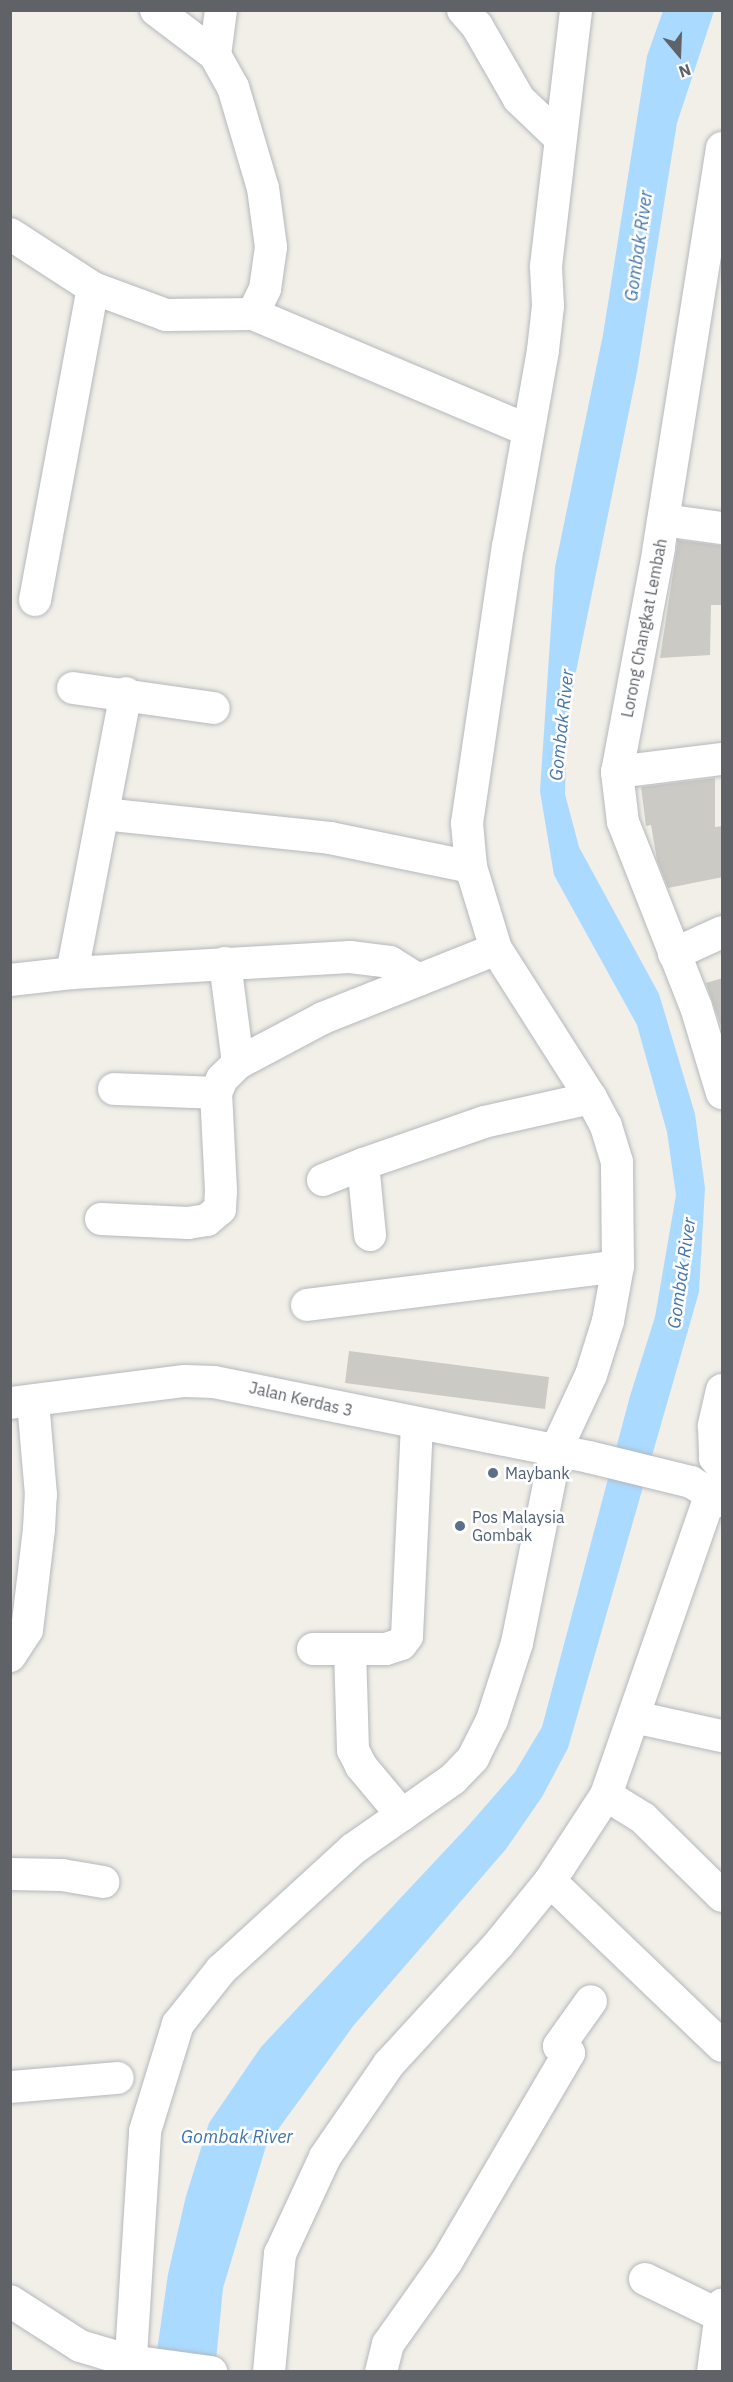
<!DOCTYPE html>
<html>
<head>
<meta charset="utf-8">
<style>
  body { margin:0 }
  #map { position:relative; width:733px; height:2382px; overflow:hidden; background:#f1efe8; font-family:"IBM Plex Sans",sans-serif }
  div>[style] { position:absolute }
  .water>* { inset:0; background:#aadaff }
  .building>* { inset:0; background:#cccac5 }
  .roads { filter:drop-shadow(0 0 2px #b5b8bc) drop-shadow(0 0 2px #b5b8bc) }
  .minor>* { height:32px; margin:-16px; padding:0 16px; transform-origin:16px; border-radius:16px; background:#fff }
  .dots>* { width:16px; height:16px; translate:-50% -50%; box-sizing:border-box; border:3px solid #fff; border-radius:50% }
  span { translate:-50% -50%; white-space:nowrap; text-align:center; line-height:1.15; -webkit-text-stroke:5px #fff; paint-order:stroke }
  .street-label { font-size:16px; color:#5f6368 }
  .service-label { font-size:16px; color:#4e5e75 }
  .left { translate:0 -50%; text-align:left }
  .water-label { font-size:18px; color:#4174aa; font-style:italic }
  .frame { position:absolute; inset:0; border:12px solid #5f6368; pointer-events:none }
  .north { position:absolute; left:649px; top:24px; width:60px; height:60px; -webkit-text-stroke:4px #fff; paint-order:stroke; rotate:161deg; font-size:16px; font-weight:700; line-height:24px; text-align:center; color:#5f6368 }
  .north::after { content:''; display:block; margin:auto; width:21px; height:27px; background:#5f6368; clip-path:polygon(50% 0,100% 100%,50% 72%,0 100%) }
</style>
</head>
<body>
<div id="map">
  <div class="water">
    <div style="clip-path:polygon(663px 11px,714px 11px,677px 123px,637px 372px,567px 716px,565px 794px,579px 847px,659px 994px,695px 1114px,705px 1188px,699px 1292px,568px 1748px,542px 1797px,506px 1849px,354px 2025px,266px 2146px,223px 2288px,215px 2371px,154px 2372px,168px 2274px,186px 2196px,209px 2123px,261px 2047px,468px 1826px,515px 1772px,542px 1727px,630px 1396px,655px 1317px,676px 1195px,667px 1132px,637px 1025px,554px 875px,540px 791px,555px 567px,603px 335px,647px 56px)"></div>
  </div>
  <div class="building">
    <div style="clip-path:polygon(678px 540px,723px 546px,723px 605px,711px 605px,710px 655px,660px 658px)"></div>
    <div style="clip-path:polygon(715px 778px,715px 827px,723px 826px,723px 877px,668px 888px,657px 860px,651px 825px,646px 826px,641px 787px)"></div>
    <div style="clip-path:polygon(723px 978px,723px 1032px,706px 983px)"></div>
    <div style="clip-path:polygon(349px 1351px,549px 1377px,545px 1409px,345px 1383px)"></div>
  </div>
  <div class="roads">
    <div class="minor">
      <div style="left:156px;top:10px;width:74px;rotate:37.3deg"></div>
      <div style="left:221px;top:10px;width:45px;rotate:97.6deg"></div>
      <div style="left:215px;top:55px;width:37px;rotate:61deg"></div>
      <div style="left:233px;top:87px;width:105px;rotate:73.5deg"></div>
      <div style="left:263px;top:188px;width:60px;rotate:82.3deg"></div>
      <div style="left:271px;top:247px;width:42px;rotate:98.1deg"></div>
      <div style="left:265px;top:289px;width:28px;rotate:116deg"></div>
      <div style="left:463px;top:10px;width:21px;rotate:49deg"></div>
      <div style="left:477px;top:26px;width:84px;rotate:60.1deg"></div>
      <div style="left:519px;top:99px;width:57px;rotate:43.6deg"></div>
      <div style="left:722px;top:148px;width:405px;rotate:99deg"></div>
      <div style="left:659px;top:548px;width:228px;rotate:100.6deg"></div>
      <div style="left:617px;top:772px;width:50px;rotate:83.2deg"></div>
      <div style="left:623px;top:822px;width:199px;rotate:68.5deg"></div>
      <div style="left:696px;top:1007px;width:90px;rotate:73.2deg"></div>
      <div style="left:10px;top:234px;width:99px;rotate:33deg"></div>
      <div style="left:93px;top:288px;width:78px;rotate:20.3deg"></div>
      <div style="left:166px;top:315px;width:87px;rotate:-0.7deg"></div>
      <div style="left:253px;top:314px;width:298px;rotate:22.9deg"></div>
      <div style="left:664px;top:520px;width:59px;rotate:7.9deg"></div>
      <div style="left:35px;top:600px;width:317px;rotate:-79.5deg"></div>
      <div style="left:73px;top:688px;width:142px;rotate:8.1deg"></div>
      <div style="left:617px;top:772px;width:106px;rotate:-7.1deg"></div>
      <div style="left:103px;top:814px;width:228px;rotate:6deg"></div>
      <div style="left:330px;top:838px;width:144px;rotate:11.6deg"></div>
      <div style="left:674px;top:954px;width:53px;rotate:-24.6deg"></div>
      <div style="left:225px;top:963px;width:101px;rotate:82.6deg"></div>
      <div style="left:72px;top:973px;width:285px;rotate:-79.1deg"></div>
      <div style="left:10px;top:980px;width:62px;rotate:-6.4deg"></div>
      <div style="left:72px;top:973px;width:278px;rotate:-3.3deg"></div>
      <div style="left:350px;top:957px;width:40px;rotate:7.1deg"></div>
      <div style="left:390px;top:962px;width:34px;rotate:32deg"></div>
      <div style="left:114px;top:1089px;width:102px;rotate:2.2deg"></div>
      <div style="left:323px;top:1180px;width:43px;rotate:-21.8deg"></div>
      <div style="left:101px;top:1219px;width:87px;rotate:2.6deg"></div>
      <div style="left:188px;top:1223px;width:19px;rotate:-9deg"></div>
      <div style="left:207px;top:1220px;width:17px;rotate:-40deg"></div>
      <div style="left:220px;top:1209px;width:18px;rotate:-87deg"></div>
      <div style="left:221px;top:1191px;width:98px;rotate:-92.9deg"></div>
      <div style="left:216px;top:1093px;width:15px;rotate:-67deg"></div>
      <div style="left:222px;top:1079px;width:23px;rotate:-45deg"></div>
      <div style="left:238px;top:1063px;width:96px;rotate:-27.9deg"></div>
      <div style="left:323px;top:1018px;width:186px;rotate:-21.7deg"></div>
      <div style="left:370px;top:1235px;width:71px;rotate:-95.6deg"></div>
      <div style="left:363px;top:1164px;width:128px;rotate:-19.1deg"></div>
      <div style="left:484px;top:1122px;width:110px;rotate:-12.6deg"></div>
      <div style="left:307px;top:1305px;width:313px;rotate:-7.1deg"></div>
      <div style="left:722px;top:1390px;width:37px;rotate:103deg"></div>
      <div style="left:714px;top:1426px;width:32px;rotate:88deg"></div>
      <div style="left:715px;top:1458px;width:11px;rotate:49deg"></div>
      <div style="left:10px;top:1403px;width:176px;rotate:-7.2deg"></div>
      <div style="left:185px;top:1381px;width:29px;rotate:2deg"></div>
      <div style="left:214px;top:1382px;width:382px;rotate:11.3deg"></div>
      <div style="left:589px;top:1457px;width:105px;rotate:13.8deg"></div>
      <div style="left:691px;top:1482px;width:36px;rotate:32deg"></div>
      <div style="left:313px;top:1649px;width:73px"></div>
      <div style="left:386px;top:1649px;width:16px;rotate:-18deg"></div>
      <div style="left:401px;top:1644px;width:10px;rotate:-53deg"></div>
      <div style="left:407px;top:1636px;width:211px;rotate:-87.3deg"></div>
      <div style="left:350px;top:1649px;width:101px;rotate:88.3deg"></div>
      <div style="left:353px;top:1750px;width:18px;rotate:63deg"></div>
      <div style="left:361px;top:1766px;width:64px;rotate:50.1deg"></div>
      <div style="left:10px;top:1656px;width:31px;rotate:-57deg"></div>
      <div style="left:27px;top:1630px;width:102px;rotate:-83.2deg"></div>
      <div style="left:39px;top:1529px;width:34px;rotate:-87deg"></div>
      <div style="left:41px;top:1495px;width:94px;rotate:-94.9deg"></div>
      <div style="left:634px;top:1717px;width:90px;rotate:12.2deg"></div>
      <div style="left:606px;top:1795px;width:44px;rotate:31.9deg"></div>
      <div style="left:643px;top:1818px;width:111px;rotate:44.6deg"></div>
      <div style="left:10px;top:1874px;width:52px;rotate:1.1deg"></div>
      <div style="left:62px;top:1875px;width:42px;rotate:9.7deg"></div>
      <div style="left:550px;top:1881px;width:238px;rotate:43.8deg"></div>
      <div style="left:10px;top:2087px;width:108px;rotate:-4.8deg"></div>
      <div style="left:645px;top:2279px;width:82px;rotate:25.9deg"></div>
      <div style="left:10px;top:2301px;width:83px;rotate:32.7deg"></div>
      <div style="left:80px;top:2346px;width:52px;rotate:16.7deg"></div>
      <div style="left:130px;top:2361px;width:82px;rotate:7.7deg"></div>
      <div style="left:130px;top:2372px;width:241px;rotate:-86.4deg"></div>
      <div style="left:145px;top:2131px;width:112px;rotate:-72.9deg"></div>
      <div style="left:178px;top:2024px;width:69px;rotate:-51.5deg"></div>
      <div style="left:221px;top:1970px;width:179px;rotate:-42.5deg"></div>
      <div style="left:353px;top:1849px;width:122px;rotate:-35deg"></div>
      <div style="left:453px;top:1779px;width:29px;rotate:-46deg"></div>
      <div style="left:473px;top:1758px;width:42px;rotate:-63.4deg"></div>
      <div style="left:492px;top:1720px;width:81px;rotate:-72deg"></div>
      <div style="left:517px;top:1643px;width:197px;rotate:-78.6deg"></div>
      <div style="left:556px;top:1450px;width:83px;rotate:-65deg"></div>
      <div style="left:591px;top:1375px;width:57px;rotate:-72.5deg"></div>
      <div style="left:608px;top:1321px;width:56px;rotate:-79.7deg"></div>
      <div style="left:618px;top:1266px;width:104px;rotate:-90.6deg"></div>
      <div style="left:617px;top:1162px;width:38px;rotate:-107deg"></div>
      <div style="left:606px;top:1126px;width:32px;rotate:-118deg"></div>
      <div style="left:591px;top:1098px;width:177px;rotate:-122.5deg"></div>
      <div style="left:496px;top:949px;width:86px;rotate:-107deg"></div>
      <div style="left:471px;top:867px;width:44px;rotate:-95.2deg"></div>
      <div style="left:467px;top:823px;width:279px;rotate:-81.6deg"></div>
      <div style="left:508px;top:547px;width:200px;rotate:-79.9deg"></div>
      <div style="left:543px;top:350px;width:44px;rotate:-83.5deg"></div>
      <div style="left:548px;top:306px;width:40px;rotate:-92.9deg"></div>
      <div style="left:546px;top:266px;width:258px;rotate:-83.3deg"></div>
      <div style="left:269px;top:2372px;width:119px;rotate:-84.7deg"></div>
      <div style="left:280px;top:2254px;width:107px;rotate:-65.1deg"></div>
      <div style="left:325px;top:2157px;width:113px;rotate:-55.5deg"></div>
      <div style="left:389px;top:2064px;width:161px;rotate:-47.5deg"></div>
      <div style="left:498px;top:1945px;width:82px;rotate:-50.9deg"></div>
      <div style="left:550px;top:1881px;width:103px;rotate:-56.9deg"></div>
      <div style="left:606px;top:1795px;width:317px;rotate:-70.8deg"></div>
      <div style="left:710px;top:1496px;width:18px;rotate:-47deg"></div>
      <div style="left:381px;top:2372px;width:29px;rotate:-76deg"></div>
      <div style="left:388px;top:2344px;width:102px;rotate:-54.6deg"></div>
      <div style="left:447px;top:2261px;width:241px;rotate:-59.6deg"></div>
      <div style="left:569px;top:2053px;width:12px;rotate:-145deg"></div>
      <div style="left:559px;top:2046px;width:55px;rotate:-54.6deg"></div>
      <div style="left:713px;top:2372px;width:68px;rotate:-82.3deg"></div>
    </div>
  </div>
  <div class="dots">
    <div style="left:493px;top:1473px;background:#5c6f8a"></div>
    <div style="left:460px;top:1526px;background:#5c6f8a"></div>
  </div>
  <div class="street-label">
    <span style="left:644px;top:628px;rotate:-79deg">Lorong Changkat Lembah</span>
    <span style="left:301px;top:1399px;rotate:13deg">Jalan Kerdas 3</span>
  </div>
  <div class="service-label">
    <span class="left" style="left:505px;top:1473px">Maybank</span>
    <span class="left" style="left:472px;top:1526px">Pos Malaysia<br>Gombak</span>
  </div>
  <div class="water-label">
    <span style="left:639px;top:246px;rotate:-82deg">Gombak River</span>
    <span style="left:562px;top:725px;rotate:-84deg">Gombak River</span>
    <span style="left:682px;top:1273px;rotate:-82deg">Gombak River</span>
    <span style="left:237px;top:2137px">Gombak River</span>
  </div>
  <div class="frame"></div>
  <div class="north">N</div>
</div>
</body>
</html>
